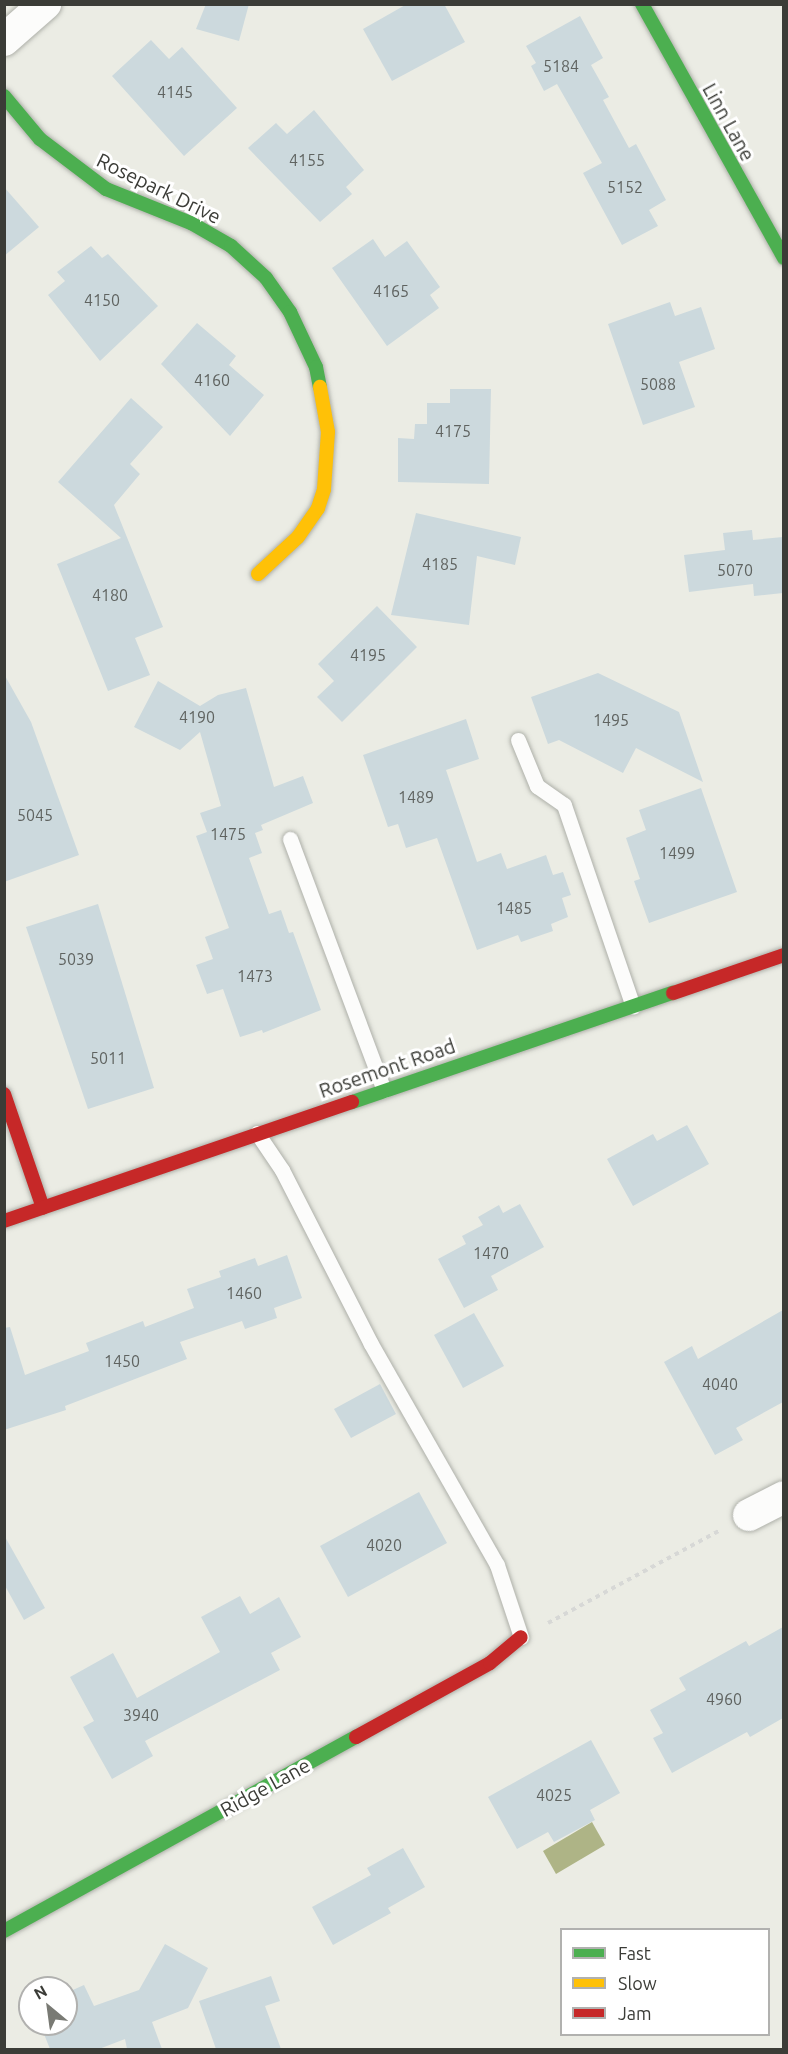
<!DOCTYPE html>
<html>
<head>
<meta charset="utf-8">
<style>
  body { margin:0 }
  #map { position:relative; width:788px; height:2054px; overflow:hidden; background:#ebece4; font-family:Ubuntu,sans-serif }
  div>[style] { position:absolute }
  .water>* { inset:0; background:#aeb486 }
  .building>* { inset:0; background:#ccd9dd }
  .path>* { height:4px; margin-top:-2px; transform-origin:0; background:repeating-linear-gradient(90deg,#d7d8d6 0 4.5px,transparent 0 9px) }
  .roads { filter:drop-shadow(0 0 2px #aeb0a9) drop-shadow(0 0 2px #aeb0a9) }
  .lane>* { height:15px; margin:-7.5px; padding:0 7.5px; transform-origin:7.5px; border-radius:7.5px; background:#fcfcfb }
  .street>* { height:32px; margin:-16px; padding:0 16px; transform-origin:16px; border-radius:16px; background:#fcfcfb }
  .fast>* { height:14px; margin:-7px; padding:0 7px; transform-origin:7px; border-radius:7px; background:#4caf50 }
  .slow>* { height:14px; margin:-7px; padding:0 7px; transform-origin:7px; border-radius:7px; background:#ffc107 }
  .jam>* { height:14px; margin:-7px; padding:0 7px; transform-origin:7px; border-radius:7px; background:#c62828 }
  span { translate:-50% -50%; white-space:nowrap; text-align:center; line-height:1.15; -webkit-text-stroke:6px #fff; paint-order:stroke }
  .number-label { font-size:16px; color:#5f6360 }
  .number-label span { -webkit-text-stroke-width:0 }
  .street-label { font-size:20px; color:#3b3c37 }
  .frame { position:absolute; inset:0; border:6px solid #3b3c37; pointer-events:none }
  .legend { position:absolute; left:560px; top:1928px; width:210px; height:108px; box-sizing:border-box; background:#fff; border:2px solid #b1b1af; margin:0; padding:8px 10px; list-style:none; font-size:18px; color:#3b3c37 }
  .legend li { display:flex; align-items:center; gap:12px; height:30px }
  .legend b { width:30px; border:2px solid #b1b1af }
  .north { position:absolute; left:18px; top:1976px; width:60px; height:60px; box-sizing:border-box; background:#fff; border:2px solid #b1b1af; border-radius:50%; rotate:331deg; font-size:16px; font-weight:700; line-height:24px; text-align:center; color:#3b3c37 }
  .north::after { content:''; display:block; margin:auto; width:21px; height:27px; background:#797a74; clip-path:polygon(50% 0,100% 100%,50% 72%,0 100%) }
</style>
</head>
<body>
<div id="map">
  <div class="water">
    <div style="clip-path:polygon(592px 1822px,605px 1845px,556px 1874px,543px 1851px)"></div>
  </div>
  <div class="building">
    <div style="clip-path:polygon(206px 4px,249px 4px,239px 41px,196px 29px)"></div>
    <div style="clip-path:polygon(407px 4px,444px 4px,465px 42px,392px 81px,363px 29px)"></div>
    <div style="clip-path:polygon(580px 16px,603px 58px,591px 65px,609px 97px,603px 100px,629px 148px,636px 144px,666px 200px,649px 210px,658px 226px,622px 245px,583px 173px,602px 163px,557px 84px,544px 91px,531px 66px,536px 63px,526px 46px)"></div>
    <div style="clip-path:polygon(151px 40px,169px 59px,182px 47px,237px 108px,184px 156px,112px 76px)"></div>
    <div style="clip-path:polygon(314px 110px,364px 170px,346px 187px,352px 194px,320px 222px,248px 148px,276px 123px,287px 134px)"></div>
    <div style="clip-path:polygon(4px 187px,39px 227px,4px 256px)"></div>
    <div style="clip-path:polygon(373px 239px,385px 257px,407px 241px,440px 287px,430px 295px,439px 308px,387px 346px,332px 268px)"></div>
    <div style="clip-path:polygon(91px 246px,102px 258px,108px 254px,158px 306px,100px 361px,48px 295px,65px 281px,57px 272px)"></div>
    <div style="clip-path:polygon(670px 302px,675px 316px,701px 307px,715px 349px,679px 362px,695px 407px,643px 425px,608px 324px)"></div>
    <div style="clip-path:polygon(197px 323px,236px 356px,229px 365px,264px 395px,230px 436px,161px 364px)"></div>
    <div style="clip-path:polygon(450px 389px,491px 389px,489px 484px,398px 482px,398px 438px,414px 439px,415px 424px,427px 424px,427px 403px,450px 403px)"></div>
    <div style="clip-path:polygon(131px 398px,163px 427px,130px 464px,140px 474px,114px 505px,163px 627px,135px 638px,150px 675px,108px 691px,57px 564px,121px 538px,58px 482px)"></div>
    <div style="clip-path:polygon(416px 513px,521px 537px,515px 565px,477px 556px,469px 625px,391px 615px)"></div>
    <div style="clip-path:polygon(752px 530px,753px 540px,783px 537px,783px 593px,754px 596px,753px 584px,689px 592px,684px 555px,725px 550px,723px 533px)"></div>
    <div style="clip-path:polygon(377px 606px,417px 647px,342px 722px,317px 697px,334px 681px,318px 664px)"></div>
    <div style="clip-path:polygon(598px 673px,679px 712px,703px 782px,636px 748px,623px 773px,559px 740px,548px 744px,531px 697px)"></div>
    <div style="clip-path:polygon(4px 674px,31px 722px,79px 855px,4px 882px)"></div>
    <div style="clip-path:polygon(158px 681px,200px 706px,218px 695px,246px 688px,274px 787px,303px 776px,313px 803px,261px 825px,263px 830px,255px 833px,262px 853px,249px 858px,269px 914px,281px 910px,289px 933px,293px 932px,321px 1010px,263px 1033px,262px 1030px,240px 1037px,223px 989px,207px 994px,196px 965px,213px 959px,205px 937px,229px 928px,196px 836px,207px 832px,200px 813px,221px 806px,200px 732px,180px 750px,134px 727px)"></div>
    <div style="clip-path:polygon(466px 719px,479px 759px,446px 770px,477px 862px,501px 853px,507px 869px,546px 855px,553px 875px,563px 872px,571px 895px,562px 898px,568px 917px,551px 924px,553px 931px,521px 942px,518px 935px,477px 950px,437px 838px,406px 848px,398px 824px,388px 827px,363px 755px)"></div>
    <div style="clip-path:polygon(701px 788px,737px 892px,649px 923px,634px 881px,640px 879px,626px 838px,646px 830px,639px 810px)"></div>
    <div style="clip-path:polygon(98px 904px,154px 1088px,88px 1109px,26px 927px)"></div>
    <div style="clip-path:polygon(687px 1125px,709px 1164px,633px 1206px,607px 1159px,653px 1134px,657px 1141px)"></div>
    <div style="clip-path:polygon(520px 1204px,544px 1247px,491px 1276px,498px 1290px,464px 1308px,438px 1259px,466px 1244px,462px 1236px,483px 1225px,478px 1217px,499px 1205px,503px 1213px)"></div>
    <div style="clip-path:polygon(287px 1255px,302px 1298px,274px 1308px,277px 1318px,245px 1329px,242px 1321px,180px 1342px,187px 1359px,65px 1406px,66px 1410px,4px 1430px,4px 1328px,10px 1327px,25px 1375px,89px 1351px,86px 1343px,143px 1321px,145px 1327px,194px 1308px,187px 1289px,221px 1277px,219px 1271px,255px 1258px,258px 1266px)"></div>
    <div style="clip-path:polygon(783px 1310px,783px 1402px,736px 1428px,743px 1440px,715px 1455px,664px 1362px,692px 1346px,698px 1359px)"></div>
    <div style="clip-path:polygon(474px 1313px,504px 1366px,463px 1388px,434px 1335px)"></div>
    <div style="clip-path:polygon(380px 1384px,396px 1414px,351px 1438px,334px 1409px)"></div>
    <div style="clip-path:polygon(419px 1492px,447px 1543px,348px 1597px,320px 1546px)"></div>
    <div style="clip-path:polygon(4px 1535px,45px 1608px,24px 1620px,4px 1584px)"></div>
    <div style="clip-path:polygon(240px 1596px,250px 1614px,279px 1597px,301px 1637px,271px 1653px,280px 1670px,145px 1741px,153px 1756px,112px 1779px,83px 1727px,94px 1721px,70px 1677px,113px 1653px,137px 1698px,220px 1652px,201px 1617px)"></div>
    <div style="clip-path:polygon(783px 1627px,783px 1718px,750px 1737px,747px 1732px,672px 1773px,653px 1738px,663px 1733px,650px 1710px,686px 1690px,679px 1678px,746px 1641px,749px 1646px)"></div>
    <div style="clip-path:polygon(591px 1740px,620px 1793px,590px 1810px,595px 1820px,554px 1842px,548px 1832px,517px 1849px,488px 1797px)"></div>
    <div style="clip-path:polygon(403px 1848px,425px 1887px,388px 1908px,391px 1913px,333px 1945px,312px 1907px,371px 1875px,367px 1868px)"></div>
    <div style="clip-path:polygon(165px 1944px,208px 1968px,188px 2008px,152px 2022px,162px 2049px,127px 2049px,125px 2039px,99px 2049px,50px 2049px,40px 2024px,66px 2024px,66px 1993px,84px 1985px,94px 2006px,139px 1990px)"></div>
    <div style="clip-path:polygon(271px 1976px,280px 2001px,265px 2006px,281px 2049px,216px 2049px,199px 2001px)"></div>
  </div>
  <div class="path">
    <div style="left:548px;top:1623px;width:196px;rotate:-28.3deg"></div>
  </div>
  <div class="roads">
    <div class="lane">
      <div style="left:518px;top:740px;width:50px;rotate:67.6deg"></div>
      <div style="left:537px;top:786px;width:33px;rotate:35deg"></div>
      <div style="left:564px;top:805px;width:213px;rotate:71.1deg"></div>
      <div style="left:290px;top:839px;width:268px;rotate:69.5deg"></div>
      <div style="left:257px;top:1133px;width:45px;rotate:56deg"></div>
      <div style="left:282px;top:1170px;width:195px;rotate:62.9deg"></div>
      <div style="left:371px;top:1344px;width:254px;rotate:60.3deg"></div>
      <div style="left:497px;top:1565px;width:76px;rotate:71.6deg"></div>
    </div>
    <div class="street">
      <div style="left:4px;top:40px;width:55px;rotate:-41.3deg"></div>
      <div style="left:749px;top:1515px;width:39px;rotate:-27deg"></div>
    </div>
    <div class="fast">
      <div style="left:642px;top:4px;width:291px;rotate:60.8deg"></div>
      <div style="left:4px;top:96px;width:56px;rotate:50.1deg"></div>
      <div style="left:40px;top:139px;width:83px;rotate:37.1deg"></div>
      <div style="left:106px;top:189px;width:92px;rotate:21.8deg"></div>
      <div style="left:191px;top:223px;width:46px;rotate:29.9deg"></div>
      <div style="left:231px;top:246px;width:47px;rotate:42.4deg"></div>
      <div style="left:266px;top:278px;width:42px;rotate:54.8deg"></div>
      <div style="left:290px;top:312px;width:61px;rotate:64.7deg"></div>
      <div style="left:316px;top:367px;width:20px;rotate:79deg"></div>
      <div style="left:352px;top:1102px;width:339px;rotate:-18.8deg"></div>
      <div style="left:4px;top:1931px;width:402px;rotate:-28.9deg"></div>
    </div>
    <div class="slow">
      <div style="left:258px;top:574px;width:54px;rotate:-42.8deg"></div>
      <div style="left:298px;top:537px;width:35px;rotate:-55deg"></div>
      <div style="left:318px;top:508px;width:20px;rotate:-72deg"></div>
      <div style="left:324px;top:489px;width:57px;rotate:-86deg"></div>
      <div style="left:328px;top:432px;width:46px;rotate:-100.1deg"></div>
    </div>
    <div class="jam">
      <div style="left:673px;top:993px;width:117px;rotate:-18.9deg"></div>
      <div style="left:4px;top:1094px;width:120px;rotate:71.1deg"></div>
      <div style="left:4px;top:1221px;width:368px;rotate:-18.9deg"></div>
      <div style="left:356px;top:1737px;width:153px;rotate:-28.9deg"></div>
      <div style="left:490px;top:1663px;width:40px;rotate:-40deg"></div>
    </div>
  </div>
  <div class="number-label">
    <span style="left:561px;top:66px">5184</span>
    <span style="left:175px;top:92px">4145</span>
    <span style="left:307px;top:160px">4155</span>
    <span style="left:625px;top:187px">5152</span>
    <span style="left:391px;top:291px">4165</span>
    <span style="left:102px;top:300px">4150</span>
    <span style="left:212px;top:380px">4160</span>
    <span style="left:658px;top:384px">5088</span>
    <span style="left:453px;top:431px">4175</span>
    <span style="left:440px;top:564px">4185</span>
    <span style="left:735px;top:570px">5070</span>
    <span style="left:110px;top:595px">4180</span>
    <span style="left:368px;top:655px">4195</span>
    <span style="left:197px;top:717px">4190</span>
    <span style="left:611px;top:720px">1495</span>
    <span style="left:416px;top:797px">1489</span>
    <span style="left:35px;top:815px">5045</span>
    <span style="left:228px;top:834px">1475</span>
    <span style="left:677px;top:853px">1499</span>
    <span style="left:514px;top:908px">1485</span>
    <span style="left:76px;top:959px">5039</span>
    <span style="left:255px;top:976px">1473</span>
    <span style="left:108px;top:1058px">5011</span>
    <span style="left:491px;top:1253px">1470</span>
    <span style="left:244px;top:1293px">1460</span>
    <span style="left:122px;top:1361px">1450</span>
    <span style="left:720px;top:1384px">4040</span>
    <span style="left:384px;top:1545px">4020</span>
    <span style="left:724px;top:1699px">4960</span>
    <span style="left:141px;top:1715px">3940</span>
    <span style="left:554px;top:1795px">4025</span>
  </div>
  <div class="street-label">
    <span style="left:729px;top:122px;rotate:61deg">Linn Lane</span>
    <span style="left:159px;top:188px;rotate:26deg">Rosepark Drive</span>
    <span style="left:387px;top:1068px;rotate:-19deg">Rosemont Road</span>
    <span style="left:265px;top:1787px;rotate:-29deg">Ridge Lane</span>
  </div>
  <div class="frame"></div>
  <ul class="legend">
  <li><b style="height:8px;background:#4caf50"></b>Fast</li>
  <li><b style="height:8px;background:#ffc107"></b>Slow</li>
  <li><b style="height:8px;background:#c62828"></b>Jam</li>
  </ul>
  <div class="north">N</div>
</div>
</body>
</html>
